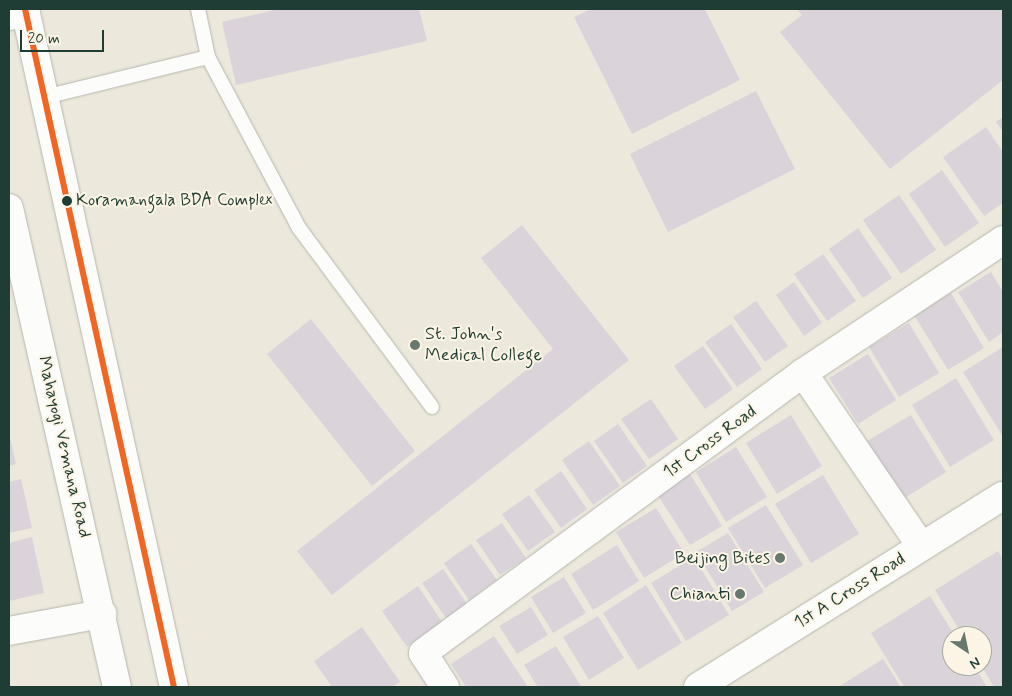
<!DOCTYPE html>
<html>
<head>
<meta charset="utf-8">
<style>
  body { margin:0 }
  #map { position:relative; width:1012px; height:696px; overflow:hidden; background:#ece8db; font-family:Mynerve,sans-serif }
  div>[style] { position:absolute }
  .building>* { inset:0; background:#dbd3da }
  .roads { filter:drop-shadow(0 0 1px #b7b7ae) drop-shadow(0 0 1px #b7b7ae) }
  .lane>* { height:14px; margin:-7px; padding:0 7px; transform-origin:7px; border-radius:7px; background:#fcfcfa }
  .street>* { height:28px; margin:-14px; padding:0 14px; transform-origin:14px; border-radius:14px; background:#fcfcfa }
  .secondary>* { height:28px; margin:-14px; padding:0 14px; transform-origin:14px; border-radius:14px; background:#fcfcfa }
  .primary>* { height:28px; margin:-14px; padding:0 14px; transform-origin:14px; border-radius:14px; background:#fcfcfa }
  .bus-1>* { height:6px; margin:-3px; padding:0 3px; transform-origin:3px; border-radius:3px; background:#f26522 }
  .dots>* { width:14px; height:14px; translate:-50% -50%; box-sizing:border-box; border:2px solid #fcf5e5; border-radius:50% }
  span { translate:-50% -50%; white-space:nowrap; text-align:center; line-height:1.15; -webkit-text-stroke:4px #fcf5e5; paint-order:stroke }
  .bus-label { font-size:17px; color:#1f3d34 }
  .left { translate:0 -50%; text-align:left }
  .poi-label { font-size:18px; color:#1f3d34 }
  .right { translate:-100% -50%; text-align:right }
  .street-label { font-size:18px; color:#1f3d34 }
  .frame { position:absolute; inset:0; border:10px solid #1f3d34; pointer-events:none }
  .north { position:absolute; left:942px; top:626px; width:50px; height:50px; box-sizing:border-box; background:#fcf5e5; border:1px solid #a4ab9e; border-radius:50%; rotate:146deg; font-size:14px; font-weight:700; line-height:20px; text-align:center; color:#1f3d34 }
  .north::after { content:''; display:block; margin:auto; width:18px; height:22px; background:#67796e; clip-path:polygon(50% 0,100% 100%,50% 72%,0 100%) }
  .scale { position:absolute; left:20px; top:30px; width:84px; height:22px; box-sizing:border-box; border:2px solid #1f3d34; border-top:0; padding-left:6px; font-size:15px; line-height:18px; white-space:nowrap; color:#1f3d34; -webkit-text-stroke:4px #fcf5e5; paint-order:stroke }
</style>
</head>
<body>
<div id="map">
  <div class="building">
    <div style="clip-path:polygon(279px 9px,419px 9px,427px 41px,236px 85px,222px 22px)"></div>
    <div style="clip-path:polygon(591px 9px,705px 9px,740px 80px,632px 134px,574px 17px)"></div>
    <div style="clip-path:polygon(797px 9px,1003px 9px,1003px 80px,890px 169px,780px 32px,802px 15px)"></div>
    <div style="clip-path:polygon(756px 91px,795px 169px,668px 232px,630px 154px)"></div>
    <div style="clip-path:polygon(1003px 117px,1003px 132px,996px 122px)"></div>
    <div style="clip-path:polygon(986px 127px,1003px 152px,1003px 203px,984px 216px,943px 157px)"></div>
    <div style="clip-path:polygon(942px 170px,979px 223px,945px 247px,909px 194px)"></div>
    <div style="clip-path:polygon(899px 195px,936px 250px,901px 274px,863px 220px)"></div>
    <div style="clip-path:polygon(522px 225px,629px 360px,332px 595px,297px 551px,553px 349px,481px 258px)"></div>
    <div style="clip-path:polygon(858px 228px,892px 278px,863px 298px,829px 249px)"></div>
    <div style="clip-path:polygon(823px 254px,856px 301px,827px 321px,794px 274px)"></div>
    <div style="clip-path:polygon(991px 272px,1003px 292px,1003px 332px,989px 342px,958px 292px)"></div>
    <div style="clip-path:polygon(794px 282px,822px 323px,804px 336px,776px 295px)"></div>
    <div style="clip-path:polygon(951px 293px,984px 348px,948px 370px,914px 315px)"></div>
    <div style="clip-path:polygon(756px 301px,788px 346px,765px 362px,733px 317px)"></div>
    <div style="clip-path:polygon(311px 319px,415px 451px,372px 486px,267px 354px)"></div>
    <div style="clip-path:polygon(909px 323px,939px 373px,899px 397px,869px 347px)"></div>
    <div style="clip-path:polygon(731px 324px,762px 369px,737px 387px,705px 342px)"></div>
    <div style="clip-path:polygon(703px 346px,733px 389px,705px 409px,674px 366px)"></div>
    <div style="clip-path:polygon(1003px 347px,1003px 437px,963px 372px)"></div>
    <div style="clip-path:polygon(868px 354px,896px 400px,858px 424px,829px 378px)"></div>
    <div style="clip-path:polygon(956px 378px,994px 440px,950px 467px,912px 405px)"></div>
    <div style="clip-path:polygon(651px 399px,678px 439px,649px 459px,621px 419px)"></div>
    <div style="clip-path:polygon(791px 415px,822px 466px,777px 494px,746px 443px)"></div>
    <div style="clip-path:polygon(911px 415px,946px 472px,903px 499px,867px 441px)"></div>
    <div style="clip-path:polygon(618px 424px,647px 466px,623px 483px,594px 441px)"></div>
    <div style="clip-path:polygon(9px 433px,16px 464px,9px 466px)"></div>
    <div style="clip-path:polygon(589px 441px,620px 486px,593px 505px,562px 460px)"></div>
    <div style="clip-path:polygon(736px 447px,767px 497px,726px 522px,696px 472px)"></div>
    <div style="clip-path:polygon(561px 471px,587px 509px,561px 528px,534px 490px)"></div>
    <div style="clip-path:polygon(690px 474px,722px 526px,690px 545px,657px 494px)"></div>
    <div style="clip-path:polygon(823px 475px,859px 534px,811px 563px,775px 504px)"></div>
    <div style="clip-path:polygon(21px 479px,32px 528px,9px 533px,9px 482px)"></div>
    <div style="clip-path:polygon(529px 495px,555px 532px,528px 551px,502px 514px)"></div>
    <div style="clip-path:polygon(766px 505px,803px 565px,765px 588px,728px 528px)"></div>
    <div style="clip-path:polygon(656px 508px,684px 553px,644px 578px,616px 532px)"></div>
    <div style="clip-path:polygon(502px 523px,526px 558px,500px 575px,476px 540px)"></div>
    <div style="clip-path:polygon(728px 533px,764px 592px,732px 611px,696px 552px)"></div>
    <div style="clip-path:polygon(32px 537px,44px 593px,9px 601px,9px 543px)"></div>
    <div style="clip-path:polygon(471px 544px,497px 580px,469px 600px,444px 563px)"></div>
    <div style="clip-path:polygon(617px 545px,639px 581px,593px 610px,571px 574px)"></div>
    <div style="clip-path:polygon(998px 551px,1003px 560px,1003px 686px,994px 687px,982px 667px,982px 636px,963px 636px,935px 590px)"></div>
    <div style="clip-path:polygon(694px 557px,729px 615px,686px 641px,651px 583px)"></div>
    <div style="clip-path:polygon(443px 569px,467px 604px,446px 618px,422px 583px)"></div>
    <div style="clip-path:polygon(564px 577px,586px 613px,553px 633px,531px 597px)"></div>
    <div style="clip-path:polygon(646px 585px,682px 643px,638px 670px,603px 613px)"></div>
    <div style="clip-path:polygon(418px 586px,442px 622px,407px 647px,382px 611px)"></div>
    <div style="clip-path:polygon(930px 596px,955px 636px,952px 666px,974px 666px,987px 687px,904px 687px,871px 633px)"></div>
    <div style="clip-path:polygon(531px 607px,548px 635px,517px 654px,499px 626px)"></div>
    <div style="clip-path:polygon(598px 616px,624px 658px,589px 680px,563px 637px)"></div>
    <div style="clip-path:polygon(362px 627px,400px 682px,392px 687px,332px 687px,314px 661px)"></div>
    <div style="clip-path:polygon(494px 636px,528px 687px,466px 687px,451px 664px)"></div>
    <div style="clip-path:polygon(556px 646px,581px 686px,578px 687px,538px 687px,524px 665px)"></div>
    <div style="clip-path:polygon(883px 659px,901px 687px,838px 687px)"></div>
  </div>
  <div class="roads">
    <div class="lane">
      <div style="left:198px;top:9px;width:49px;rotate:78.2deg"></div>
      <div style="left:208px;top:57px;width:194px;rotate:62deg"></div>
      <div style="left:299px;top:228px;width:223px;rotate:53.4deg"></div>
      <div style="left:45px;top:97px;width:168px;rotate:-13.8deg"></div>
    </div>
    <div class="street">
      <div style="left:803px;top:373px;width:209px;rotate:55.7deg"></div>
      <div style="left:9px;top:631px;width:95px;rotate:-10.4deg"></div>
      <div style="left:445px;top:687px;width:40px;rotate:-122.9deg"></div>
      <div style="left:423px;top:653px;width:472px;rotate:-36.4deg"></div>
      <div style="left:803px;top:373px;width:240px;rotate:-33.6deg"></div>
    </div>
    <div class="secondary">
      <div style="left:9px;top:16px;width:17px;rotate:-13deg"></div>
      <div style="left:698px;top:687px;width:360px;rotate:-32.1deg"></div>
    </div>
    <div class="primary">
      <div style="left:25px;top:9px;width:694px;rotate:77.61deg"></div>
      <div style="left:9px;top:208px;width:491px;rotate:77.3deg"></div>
    </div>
  </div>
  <div class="bus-1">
    <div style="left:25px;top:9px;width:694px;rotate:77.61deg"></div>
  </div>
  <div class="dots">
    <div style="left:67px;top:201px;background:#1f3d34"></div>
    <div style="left:415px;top:345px;background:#67796e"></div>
    <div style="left:780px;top:558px;background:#67796e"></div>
    <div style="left:740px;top:594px;background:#67796e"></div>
  </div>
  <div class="bus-label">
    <span class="left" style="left:76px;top:201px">Koramangala BDA Complex</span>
  </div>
  <div class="poi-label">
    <span class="left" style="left:425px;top:345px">St. John's<br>Medical College</span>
    <span class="right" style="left:770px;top:558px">Beijing Bites</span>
    <span class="right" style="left:730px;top:594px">Chianti</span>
  </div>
  <div class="street-label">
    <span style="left:710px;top:442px;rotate:-36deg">1st Cross Road</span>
    <span style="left:64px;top:447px;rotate:77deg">Mahayogi Vemana Road</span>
    <span style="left:850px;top:591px;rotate:-32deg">1st A Cross Road</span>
  </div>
  <div class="frame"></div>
  <div class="north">N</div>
  <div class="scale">20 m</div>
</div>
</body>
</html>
